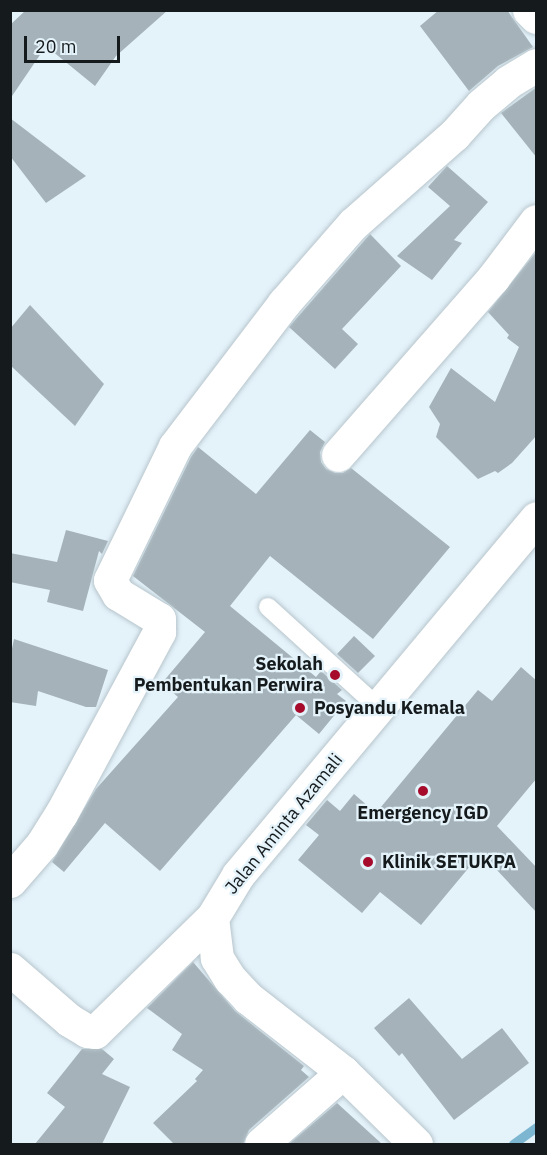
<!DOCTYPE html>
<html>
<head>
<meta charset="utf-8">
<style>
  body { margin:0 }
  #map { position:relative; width:547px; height:1155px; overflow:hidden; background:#e4f2fa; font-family:"IBM Plex Sans",sans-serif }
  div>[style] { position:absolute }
  .stream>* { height:9px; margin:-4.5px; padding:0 4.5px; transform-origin:4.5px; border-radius:4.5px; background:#7db6d1 }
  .building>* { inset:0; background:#a5b2b9 }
  .roads { filter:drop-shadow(0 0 2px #b7c5cc) drop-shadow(0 0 2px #b7c5cc) }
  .lane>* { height:18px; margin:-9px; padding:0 9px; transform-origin:9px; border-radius:9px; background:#fff }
  .street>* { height:33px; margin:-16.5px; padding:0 16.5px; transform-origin:16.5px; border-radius:16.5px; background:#fff }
  .dots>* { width:16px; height:16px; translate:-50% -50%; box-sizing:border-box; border:3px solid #e4f2fa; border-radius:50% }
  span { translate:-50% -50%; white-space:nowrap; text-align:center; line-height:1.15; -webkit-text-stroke:4.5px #e4f2fa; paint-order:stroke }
  .poi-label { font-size:18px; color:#151a1c; font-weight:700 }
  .right { translate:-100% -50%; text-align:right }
  .left { translate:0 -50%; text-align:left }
  .street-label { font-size:18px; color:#151a1c }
  .frame { position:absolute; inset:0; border:12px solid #151a1c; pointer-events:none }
  .scale { position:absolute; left:24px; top:36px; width:96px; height:27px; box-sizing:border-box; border:3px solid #151a1c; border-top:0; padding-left:8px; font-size:18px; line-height:21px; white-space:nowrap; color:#151a1c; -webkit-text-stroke:4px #e4f2fa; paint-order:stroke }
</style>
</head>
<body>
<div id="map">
  <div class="stream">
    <div style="left:513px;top:1144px;width:29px;rotate:-36deg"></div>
  </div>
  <div class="building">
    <div style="clip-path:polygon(26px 10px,168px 10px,116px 56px,95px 86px,46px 46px,10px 99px,10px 25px)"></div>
    <div style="clip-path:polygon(439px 10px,507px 10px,533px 47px,498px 66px,469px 91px,420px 26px)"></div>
    <div style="clip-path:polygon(537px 87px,537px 158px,501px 113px)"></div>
    <div style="clip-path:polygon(10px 118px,86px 176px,46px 203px,10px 156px)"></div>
    <div style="clip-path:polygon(447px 166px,488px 202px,454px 240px,462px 243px,432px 280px,397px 256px,450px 206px,428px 187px)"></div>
    <div style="clip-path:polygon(370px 234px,401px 266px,342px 329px,358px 344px,335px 369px,289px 327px)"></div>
    <div style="clip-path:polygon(537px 251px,537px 435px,512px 463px,498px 473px,495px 471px,478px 479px,436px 437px,440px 424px,429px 407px,451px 368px,495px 402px,519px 347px,507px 338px,509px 335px,488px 312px)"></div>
    <div style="clip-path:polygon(30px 305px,104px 384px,75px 426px,10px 365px,10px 329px)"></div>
    <div style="clip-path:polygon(310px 430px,325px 442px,320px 452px,321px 462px,326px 469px,335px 473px,343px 473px,351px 468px,450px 547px,373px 639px,270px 556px,230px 606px,316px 677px,321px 671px,342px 690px,337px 694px,346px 701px,319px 734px,296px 715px,160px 871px,105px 823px,64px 872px,52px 862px,96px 789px,178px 697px,162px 683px,205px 632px,133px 576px,191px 457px,198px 447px,256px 494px)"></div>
    <div style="clip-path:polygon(66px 530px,108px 541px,102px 554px,99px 551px,83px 611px,47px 602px,50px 590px,10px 582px,10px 553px,57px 562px)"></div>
    <div style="clip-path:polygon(354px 636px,375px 656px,358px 673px,337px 654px)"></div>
    <div style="clip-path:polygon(14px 639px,108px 670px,96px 707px,86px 707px,38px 691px,36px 706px,10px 702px,10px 658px)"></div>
    <div style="clip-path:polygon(521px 667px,537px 681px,537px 778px,497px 826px,537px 868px,537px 913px,481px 853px,421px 925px,380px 892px,362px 913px,298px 860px,319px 835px,306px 825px,327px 800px,340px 811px,354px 794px,376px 813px,478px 690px,492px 701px)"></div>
    <div style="clip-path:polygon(193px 962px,235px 1011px,304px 1066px,301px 1070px,309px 1077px,249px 1130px,243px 1144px,174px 1144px,153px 1123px,197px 1081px,195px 1079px,203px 1070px,172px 1050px,182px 1034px,147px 1008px)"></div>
    <div style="clip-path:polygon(409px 998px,462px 1059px,502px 1028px,529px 1063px,454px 1120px,402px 1053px,399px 1056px,374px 1028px)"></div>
    <div style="clip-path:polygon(82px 1049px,102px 1049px,114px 1059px,102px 1074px,130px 1087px,102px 1144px,35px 1144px,65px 1107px,47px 1093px)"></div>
    <div style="clip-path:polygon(337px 1103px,382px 1144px,289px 1144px)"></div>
  </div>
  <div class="roads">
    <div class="lane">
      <div style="left:268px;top:607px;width:149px;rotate:42.3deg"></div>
    </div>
    <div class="street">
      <div style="left:529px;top:10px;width:10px;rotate:45deg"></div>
      <div style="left:338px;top:455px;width:235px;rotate:-48.8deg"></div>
      <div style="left:493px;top:278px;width:71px;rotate:-53deg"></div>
      <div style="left:10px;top:881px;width:49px;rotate:-49.1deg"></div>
      <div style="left:42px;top:844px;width:36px;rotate:-58deg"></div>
      <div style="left:61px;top:814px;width:207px;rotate:-61.7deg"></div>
      <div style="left:159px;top:632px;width:13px;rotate:-90deg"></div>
      <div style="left:159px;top:619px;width:48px;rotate:-148.6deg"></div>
      <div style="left:118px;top:594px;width:16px;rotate:-120deg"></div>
      <div style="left:110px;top:580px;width:149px;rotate:-64.1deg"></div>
      <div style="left:175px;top:446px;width:180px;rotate:-52.7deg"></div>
      <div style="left:284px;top:303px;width:105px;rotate:-48.9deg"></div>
      <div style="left:353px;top:224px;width:135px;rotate:-41.4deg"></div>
      <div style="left:454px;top:135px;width:40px;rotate:-48deg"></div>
      <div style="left:481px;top:105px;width:35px;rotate:-40deg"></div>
      <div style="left:508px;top:82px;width:33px;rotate:-31deg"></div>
      <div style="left:10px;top:969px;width:78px;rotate:40.8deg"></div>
      <div style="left:69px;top:1020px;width:21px;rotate:31deg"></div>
      <div style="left:87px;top:1031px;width:8px;rotate:7deg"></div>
      <div style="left:95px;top:1032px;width:163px;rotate:-44.3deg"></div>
      <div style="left:261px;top:1144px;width:109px;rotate:-41.3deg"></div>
      <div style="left:416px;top:1144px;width:103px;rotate:-135.4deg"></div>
      <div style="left:343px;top:1072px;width:120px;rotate:-142.1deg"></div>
      <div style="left:248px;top:998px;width:26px;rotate:-133deg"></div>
      <div style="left:230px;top:979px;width:25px;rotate:-122deg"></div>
      <div style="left:217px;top:958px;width:40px;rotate:-97.1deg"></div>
      <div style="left:212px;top:918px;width:50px;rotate:-58.8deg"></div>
      <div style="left:238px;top:875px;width:465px;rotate:-50.1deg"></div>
    </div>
  </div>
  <div class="dots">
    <div style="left:335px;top:675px;background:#a60b2b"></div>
    <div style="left:300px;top:708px;background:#a60b2b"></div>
    <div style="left:423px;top:791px;background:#a60b2b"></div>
    <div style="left:368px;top:862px;background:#a60b2b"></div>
  </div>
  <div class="poi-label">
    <span class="right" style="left:323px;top:675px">Sekolah<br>Pembentukan Perwira</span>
    <span class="left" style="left:314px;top:708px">Posyandu Kemala</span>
    <span style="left:423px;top:813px">Emergency IGD</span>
    <span class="left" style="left:382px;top:862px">Klinik SETUKPA</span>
  </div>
  <div class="street-label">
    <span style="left:284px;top:824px;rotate:-51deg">Jalan Aminta Azamali</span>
  </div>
  <div class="frame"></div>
  <div class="scale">20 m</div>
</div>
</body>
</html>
